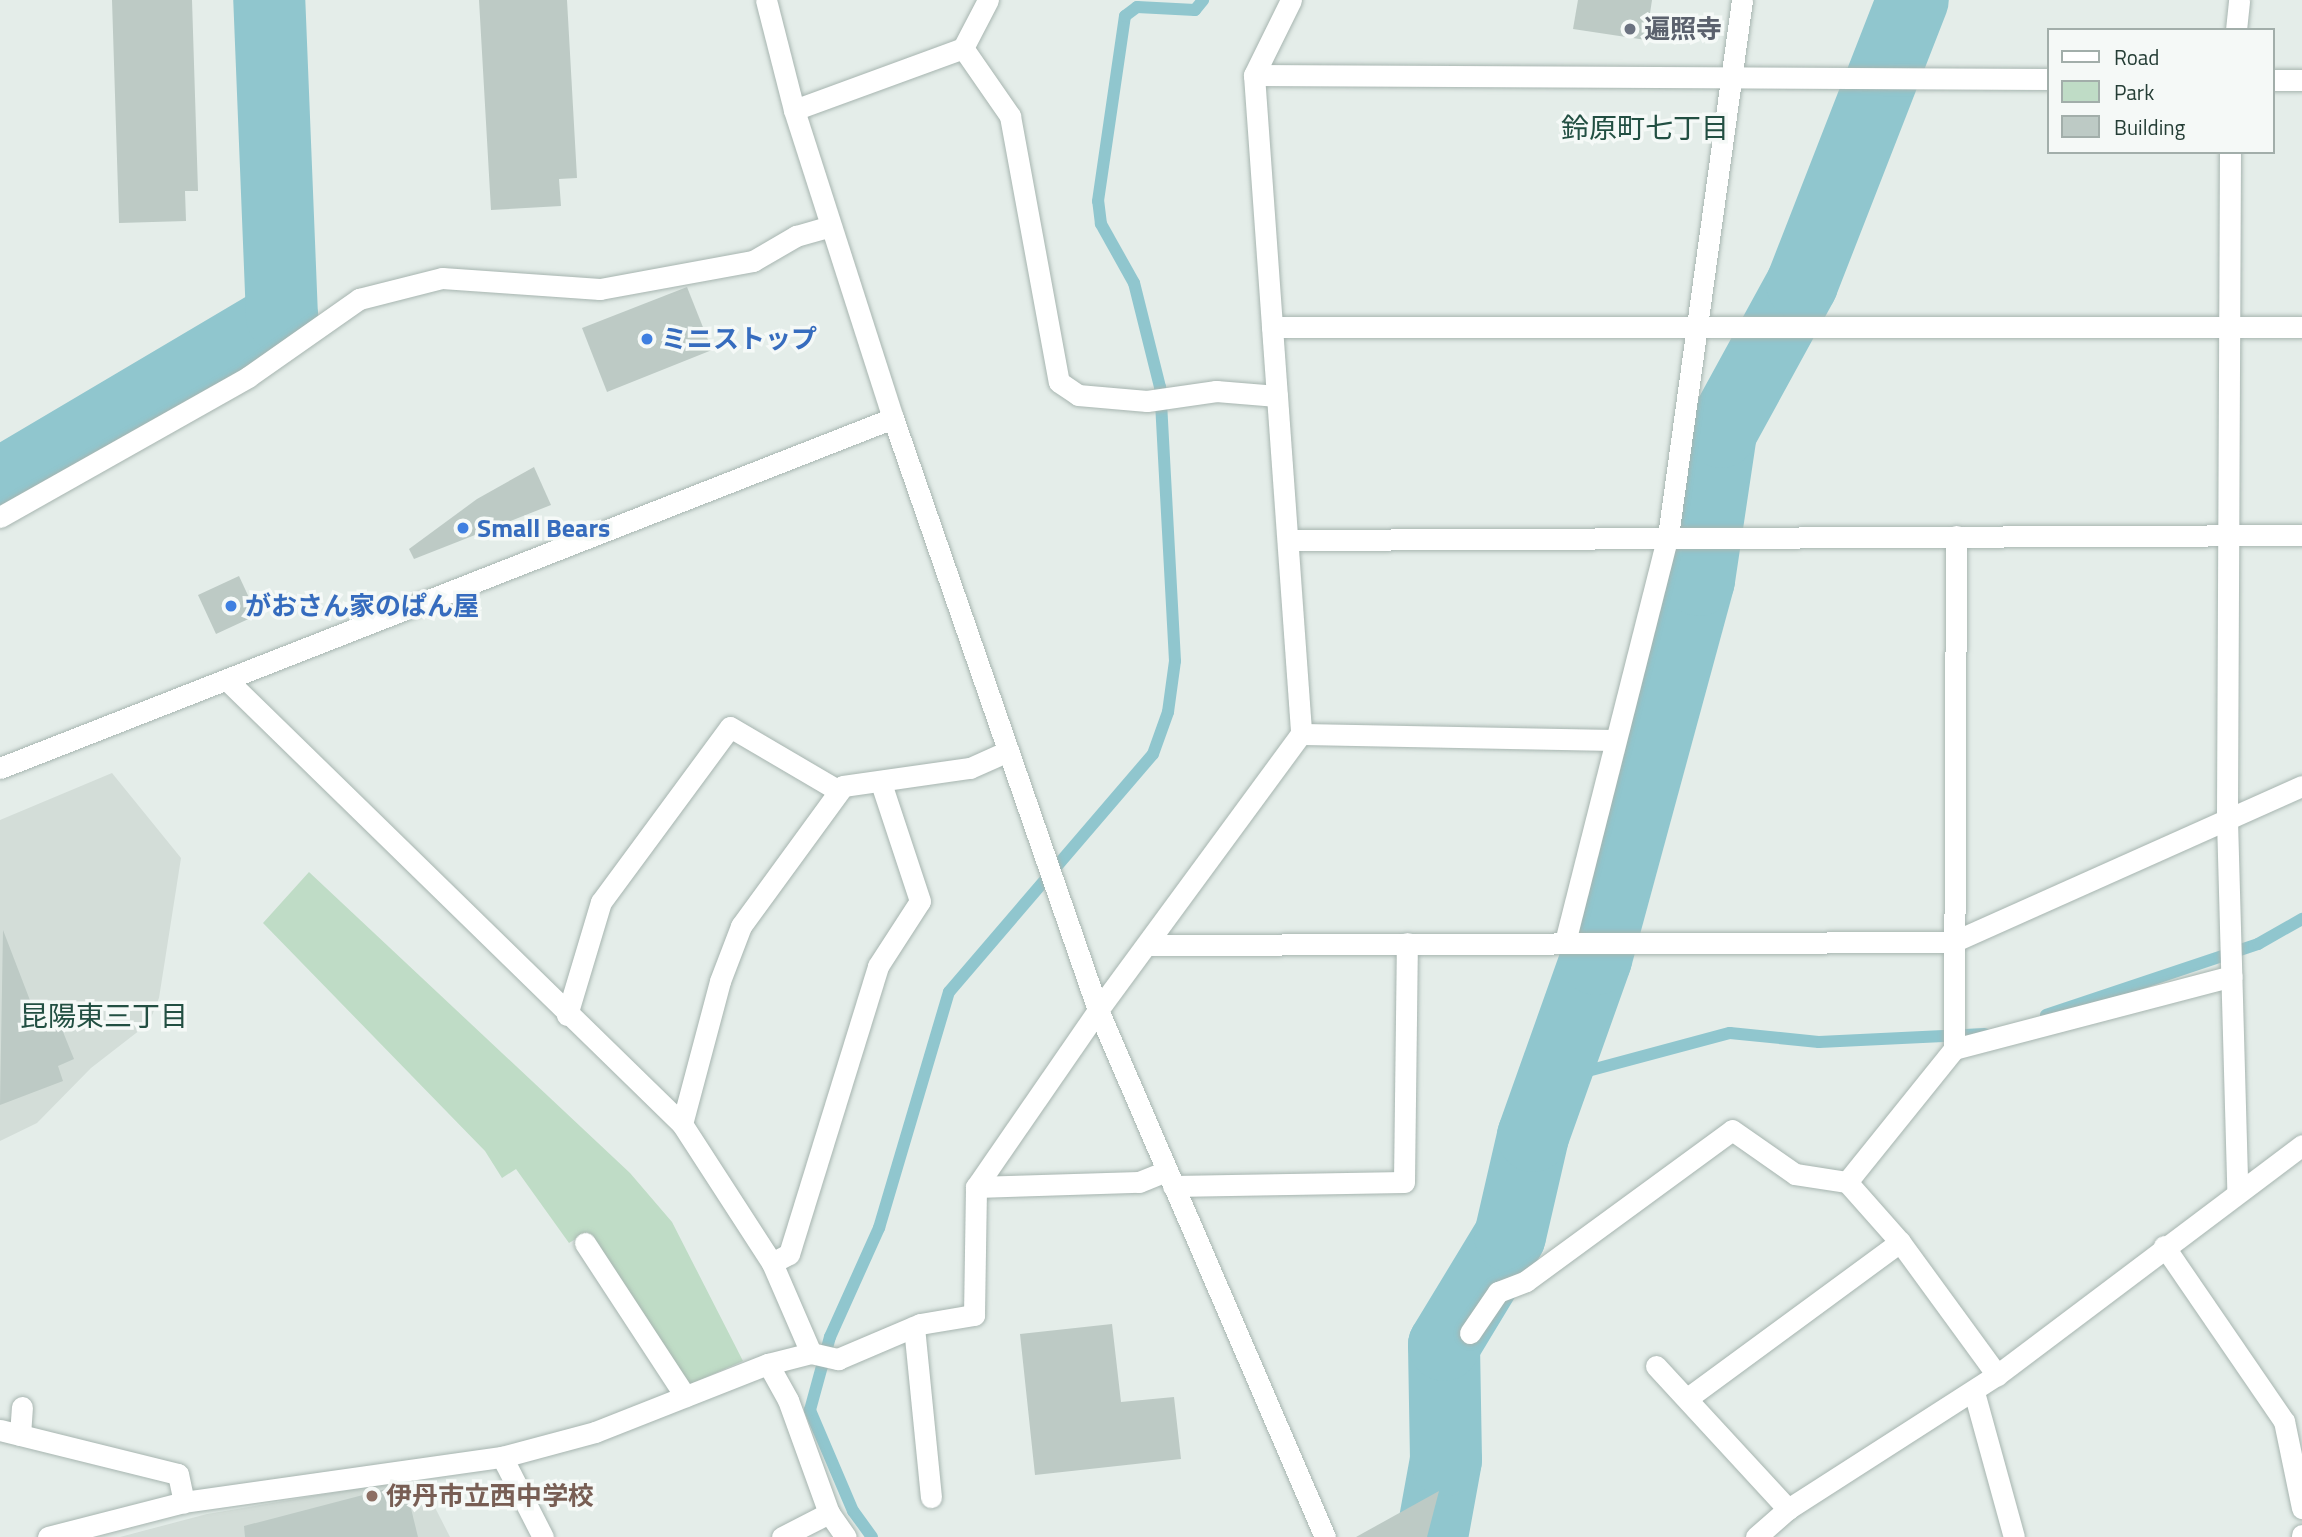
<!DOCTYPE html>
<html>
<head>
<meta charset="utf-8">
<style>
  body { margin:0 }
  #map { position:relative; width:2302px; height:1537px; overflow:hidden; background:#e4ede9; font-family:"Titillium Web","Noto Sans JP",sans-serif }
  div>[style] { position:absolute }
  .built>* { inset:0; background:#d3ddd8 }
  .green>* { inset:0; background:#bfdcc6 }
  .stream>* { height:12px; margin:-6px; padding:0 6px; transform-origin:6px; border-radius:6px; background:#90c6ce }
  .river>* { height:72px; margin:-36px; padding:0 36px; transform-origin:36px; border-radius:36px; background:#90c6ce }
  .building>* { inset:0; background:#bdcac5 }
  .roads { filter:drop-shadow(0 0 2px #a7b5b0) drop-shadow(0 0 2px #a7b5b0) }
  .minor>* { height:21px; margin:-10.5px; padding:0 10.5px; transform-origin:10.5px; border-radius:10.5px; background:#fff }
  .dots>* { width:19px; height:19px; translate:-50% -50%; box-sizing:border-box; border:4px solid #f5f9f7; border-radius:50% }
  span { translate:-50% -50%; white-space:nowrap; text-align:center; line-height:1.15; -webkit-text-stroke:7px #f5f9f7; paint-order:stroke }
  .worship-label { font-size:26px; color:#5b616d; font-weight:700 }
  .left { translate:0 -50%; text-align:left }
  .shop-label { font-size:26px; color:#366cbe; font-weight:700 }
  .education-label { font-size:26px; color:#785e54; font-weight:700 }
  .neighbourhood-label { font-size:28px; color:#224f42 }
  .legend { position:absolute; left:2047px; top:28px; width:228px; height:126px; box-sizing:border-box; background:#f5f9f7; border:2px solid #a2aeaa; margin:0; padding:9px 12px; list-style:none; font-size:21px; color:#253e36 }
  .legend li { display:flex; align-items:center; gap:14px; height:35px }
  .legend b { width:35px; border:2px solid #a2aeaa }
</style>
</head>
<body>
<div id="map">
  <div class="built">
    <div style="clip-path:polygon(112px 773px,181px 858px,159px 998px,149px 1023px,91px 1068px,37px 1123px,0 1141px,0 820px)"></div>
    <div style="clip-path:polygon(420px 1478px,450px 1537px,120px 1537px,207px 1514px)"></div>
  </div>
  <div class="green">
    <div style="clip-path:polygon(309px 872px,630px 1173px,672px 1222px,743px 1361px,688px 1385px,587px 1232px,569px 1243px,516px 1169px,502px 1178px,485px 1151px,263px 923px)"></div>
  </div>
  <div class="stream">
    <div style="left:2046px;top:1015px;width:224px;rotate:-18.5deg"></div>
    <div style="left:2258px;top:944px;width:51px;rotate:-29.6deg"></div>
    <div style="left:1554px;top:1080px;width:182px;rotate:-15deg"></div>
    <div style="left:1730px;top:1033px;width:89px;rotate:5.8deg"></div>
    <div style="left:1819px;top:1042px;width:166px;rotate:-2.8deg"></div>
    <div style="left:872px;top:1537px;width:32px;rotate:-126deg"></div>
    <div style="left:853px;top:1511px;width:110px;rotate:-113.1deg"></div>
    <div style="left:810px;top:1410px;width:76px;rotate:-74.7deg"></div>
    <div style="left:830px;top:1337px;width:120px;rotate:-65.8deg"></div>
    <div style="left:879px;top:1228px;width:246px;rotate:-73.5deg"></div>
    <div style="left:949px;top:992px;width:313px;rotate:-49.4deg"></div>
    <div style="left:1153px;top:754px;width:45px;rotate:-70.3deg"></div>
    <div style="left:1168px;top:712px;width:51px;rotate:-82.2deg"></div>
    <div style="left:1175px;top:661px;width:274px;rotate:-93.1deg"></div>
    <div style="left:1160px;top:387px;width:107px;rotate:-104deg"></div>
    <div style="left:1134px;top:283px;width:68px;rotate:-119.2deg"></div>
    <div style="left:1101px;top:224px;width:23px;rotate:-97deg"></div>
    <div style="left:1098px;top:201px;width:187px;rotate:-81.7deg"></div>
    <div style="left:1125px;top:16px;width:15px;rotate:-37deg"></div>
    <div style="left:1137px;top:7px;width:58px;rotate:3deg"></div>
    <div style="left:1195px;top:10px;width:13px;rotate:-51deg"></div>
  </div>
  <div class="river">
    <div style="left:0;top:484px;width:328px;rotate:-30.6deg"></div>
    <div style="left:282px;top:317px;width:317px;rotate:-92.3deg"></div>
    <div style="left:1432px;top:1537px;width:78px;rotate:-79.7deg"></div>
    <div style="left:1446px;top:1460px;width:115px;rotate:-91deg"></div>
    <div style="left:1444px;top:1345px;width:127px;rotate:-58.8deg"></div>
    <div style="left:1510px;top:1236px;width:103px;rotate:-77deg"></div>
    <div style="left:1533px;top:1136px;width:188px;rotate:-70.4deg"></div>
    <div style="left:1596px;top:959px;width:393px;rotate:-74.8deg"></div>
    <div style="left:1699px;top:580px;width:150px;rotate:-81.5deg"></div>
    <div style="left:1721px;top:432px;width:169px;rotate:-61.3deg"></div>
    <div style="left:1802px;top:284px;width:305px;rotate:-68.7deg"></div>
  </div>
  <div class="building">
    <div style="clip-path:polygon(112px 0,192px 0,198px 191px,185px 191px,186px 221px,119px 223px)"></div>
    <div style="clip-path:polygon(479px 0,567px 0,577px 178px,559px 179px,561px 206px,491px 210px)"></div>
    <div style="clip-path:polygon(1578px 0,1652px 0,1646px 40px,1573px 29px)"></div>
    <div style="clip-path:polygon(687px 287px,712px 350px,607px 392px,582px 328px)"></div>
    <div style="clip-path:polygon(534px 467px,551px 505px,414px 559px,409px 549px,477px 499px)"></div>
    <div style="clip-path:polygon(239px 576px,257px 615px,216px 634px,198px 595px)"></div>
    <div style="clip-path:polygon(3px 930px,41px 1029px,59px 1022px,74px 1059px,58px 1066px,63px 1081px,0 1105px)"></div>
    <div style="clip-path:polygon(1112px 1324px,1121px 1402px,1174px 1397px,1181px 1459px,1035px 1475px,1020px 1334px)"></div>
    <div style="clip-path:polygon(405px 1484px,418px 1537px,245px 1537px,244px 1526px)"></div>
    <div style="clip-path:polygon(1439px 1491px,1427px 1537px,1356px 1537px)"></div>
  </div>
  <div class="roads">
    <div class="minor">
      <div style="left:766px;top:0;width:114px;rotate:75.7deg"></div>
      <div style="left:794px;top:110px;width:324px;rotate:72.2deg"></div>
      <div style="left:893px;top:418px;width:626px;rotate:70.9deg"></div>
      <div style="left:1098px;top:1010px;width:574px;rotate:66.7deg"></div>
      <div style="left:988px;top:0;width:54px;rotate:117.5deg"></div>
      <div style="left:963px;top:48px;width:83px;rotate:55.3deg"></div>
      <div style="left:1010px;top:116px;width:270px;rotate:79.6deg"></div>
      <div style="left:1059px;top:382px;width:23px;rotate:34deg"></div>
      <div style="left:1078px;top:395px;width:69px;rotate:5deg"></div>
      <div style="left:1147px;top:401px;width:70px;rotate:-8.2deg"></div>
      <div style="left:1216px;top:391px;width:61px;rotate:4.7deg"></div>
      <div style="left:1277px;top:396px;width:339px;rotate:85.9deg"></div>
      <div style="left:1291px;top:0;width:84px;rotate:116.3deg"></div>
      <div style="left:1254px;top:75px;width:253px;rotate:85.9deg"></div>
      <div style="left:1272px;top:327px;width:1030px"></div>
      <div style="left:2236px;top:30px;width:30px;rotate:-84deg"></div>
      <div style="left:1254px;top:75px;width:794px;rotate:0.29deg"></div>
      <div style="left:2272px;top:80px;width:30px"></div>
      <div style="left:794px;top:110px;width:180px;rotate:-20.1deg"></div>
      <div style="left:2230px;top:152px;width:668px;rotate:90.26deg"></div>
      <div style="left:2227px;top:820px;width:369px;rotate:88.4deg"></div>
      <div style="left:1272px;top:327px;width:69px;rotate:85.9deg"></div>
      <div style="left:0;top:517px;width:285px;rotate:-29.4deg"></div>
      <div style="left:248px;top:377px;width:136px;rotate:-35.1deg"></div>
      <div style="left:359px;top:299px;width:86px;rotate:-14.2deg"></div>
      <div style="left:442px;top:278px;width:158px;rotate:4deg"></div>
      <div style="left:600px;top:289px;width:156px;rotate:-10.4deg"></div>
      <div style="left:753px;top:261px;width:50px;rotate:-30.2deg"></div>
      <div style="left:796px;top:236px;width:36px;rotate:-16deg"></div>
      <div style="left:1289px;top:540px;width:1013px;rotate:-0.28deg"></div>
      <div style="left:228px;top:681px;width:634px;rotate:44.3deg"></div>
      <div style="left:682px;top:1124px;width:166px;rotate:57.1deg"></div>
      <div style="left:772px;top:1263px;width:98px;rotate:66.6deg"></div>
      <div style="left:0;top:768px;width:959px;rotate:-21.4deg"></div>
      <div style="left:1565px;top:942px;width:419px;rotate:-75.8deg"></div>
      <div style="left:1668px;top:536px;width:541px;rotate:-82.14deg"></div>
      <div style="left:1147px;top:945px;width:806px;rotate:-0.21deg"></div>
      <div style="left:1953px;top:942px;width:382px;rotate:-24.1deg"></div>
      <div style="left:567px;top:1015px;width:118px;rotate:-73.3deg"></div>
      <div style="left:601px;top:902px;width:217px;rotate:-53.6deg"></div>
      <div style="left:730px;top:727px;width:126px;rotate:30.4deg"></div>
      <div style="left:1954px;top:1049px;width:287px;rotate:-14.7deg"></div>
      <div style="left:682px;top:1124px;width:148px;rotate:-75.1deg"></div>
      <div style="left:720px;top:981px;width:59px;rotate:-69.1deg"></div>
      <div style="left:741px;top:926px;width:173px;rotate:-53.9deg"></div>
      <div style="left:843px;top:786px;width:128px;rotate:-8.1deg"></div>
      <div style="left:970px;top:768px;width:42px;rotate:-24.1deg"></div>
      <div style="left:1847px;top:1182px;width:171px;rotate:-51.2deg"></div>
      <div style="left:1954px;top:1049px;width:513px;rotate:-89.78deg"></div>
      <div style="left:1173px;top:1186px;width:231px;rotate:-1deg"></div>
      <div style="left:1404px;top:1182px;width:239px;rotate:-89.3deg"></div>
      <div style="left:976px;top:1187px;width:163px;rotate:-1.8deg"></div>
      <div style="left:1139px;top:1182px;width:29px;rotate:-22deg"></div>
      <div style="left:585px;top:1243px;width:183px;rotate:56.8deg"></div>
      <div style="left:2164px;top:1246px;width:212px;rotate:55.6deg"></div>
      <div style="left:2284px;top:1421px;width:89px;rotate:78.3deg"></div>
      <div style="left:772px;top:1263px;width:19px;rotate:-28deg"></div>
      <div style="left:789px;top:1254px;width:301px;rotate:-72.8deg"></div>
      <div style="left:878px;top:966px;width:77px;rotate:-57.1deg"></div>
      <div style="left:920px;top:901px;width:124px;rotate:-108.3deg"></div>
      <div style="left:914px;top:1327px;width:171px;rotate:84.3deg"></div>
      <div style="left:1470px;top:1333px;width:50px;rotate:-55.7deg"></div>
      <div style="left:1498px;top:1292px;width:30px;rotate:-21deg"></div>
      <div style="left:1526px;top:1281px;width:255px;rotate:-36.2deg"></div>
      <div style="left:1732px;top:1130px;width:77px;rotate:34.9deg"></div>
      <div style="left:1795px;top:1174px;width:53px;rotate:8.7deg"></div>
      <div style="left:1847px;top:1182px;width:80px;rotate:48.5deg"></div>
      <div style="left:1900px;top:1242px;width:165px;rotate:53.9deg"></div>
      <div style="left:768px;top:1364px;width:41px;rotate:60.9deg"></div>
      <div style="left:788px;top:1400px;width:120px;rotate:70.1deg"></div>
      <div style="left:829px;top:1513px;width:29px;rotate:55deg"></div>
      <div style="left:1656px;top:1366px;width:195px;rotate:47.3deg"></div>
      <div style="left:1974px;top:1392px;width:150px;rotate:74.6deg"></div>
      <div style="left:1689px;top:1397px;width:262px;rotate:-36.3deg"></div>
      <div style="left:0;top:1430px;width:183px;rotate:13.9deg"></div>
      <div style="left:178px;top:1474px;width:29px;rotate:78deg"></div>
      <div style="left:20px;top:1435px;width:28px;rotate:-86deg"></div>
      <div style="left:502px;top:1457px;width:90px;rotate:62.9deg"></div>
      <div style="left:48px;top:1537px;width:140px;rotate:-14.4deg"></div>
      <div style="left:184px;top:1502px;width:321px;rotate:-8.1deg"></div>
      <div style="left:502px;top:1457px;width:96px;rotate:-15deg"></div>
      <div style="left:595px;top:1432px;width:186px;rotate:-21.5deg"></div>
      <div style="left:768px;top:1364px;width:44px;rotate:-14.3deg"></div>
      <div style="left:811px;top:1353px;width:28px;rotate:13deg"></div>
      <div style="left:838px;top:1359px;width:89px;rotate:-23.1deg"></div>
      <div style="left:920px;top:1324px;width:55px;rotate:-9.5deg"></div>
      <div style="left:974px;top:1315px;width:128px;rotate:-89.1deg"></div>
      <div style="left:976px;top:1187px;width:215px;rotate:-55.4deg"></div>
      <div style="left:1098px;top:1010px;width:343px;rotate:-53.7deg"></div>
      <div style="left:1301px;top:734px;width:314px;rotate:1.1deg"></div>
      <div style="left:782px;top:1537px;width:53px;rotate:-27.1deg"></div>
      <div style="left:1756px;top:1537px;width:43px;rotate:-41.2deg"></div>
      <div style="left:1788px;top:1509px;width:248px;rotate:-32.7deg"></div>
      <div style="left:1997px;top:1375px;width:382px;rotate:-37deg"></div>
      <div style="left:2302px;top:1537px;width:2px;rotate:-90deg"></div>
    </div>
  </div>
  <div class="dots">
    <div style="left:1630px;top:29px;background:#6b7280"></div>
    <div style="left:647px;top:339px;background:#3f7fe0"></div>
    <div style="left:463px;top:528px;background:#3f7fe0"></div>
    <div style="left:231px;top:606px;background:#3f7fe0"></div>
    <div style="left:372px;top:1496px;background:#8d6e63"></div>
  </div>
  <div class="worship-label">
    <span class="left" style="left:1644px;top:29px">遍照寺</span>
  </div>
  <div class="shop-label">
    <span class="left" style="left:661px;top:339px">ミニストップ</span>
    <span class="left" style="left:477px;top:528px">Small Bears</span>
    <span class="left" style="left:245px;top:606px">がおさん家のぱん屋</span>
  </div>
  <div class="education-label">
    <span class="left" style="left:386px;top:1496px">伊丹市立西中学校</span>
  </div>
  <div class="neighbourhood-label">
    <span style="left:1645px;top:128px">鈴原町七丁目</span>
    <span style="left:104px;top:1016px">昆陽東三丁目</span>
  </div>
  <ul class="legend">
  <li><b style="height:9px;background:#fff"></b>Road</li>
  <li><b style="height:19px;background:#bfdcc6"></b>Park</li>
  <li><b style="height:19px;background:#bdcac5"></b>Building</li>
  </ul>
</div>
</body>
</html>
